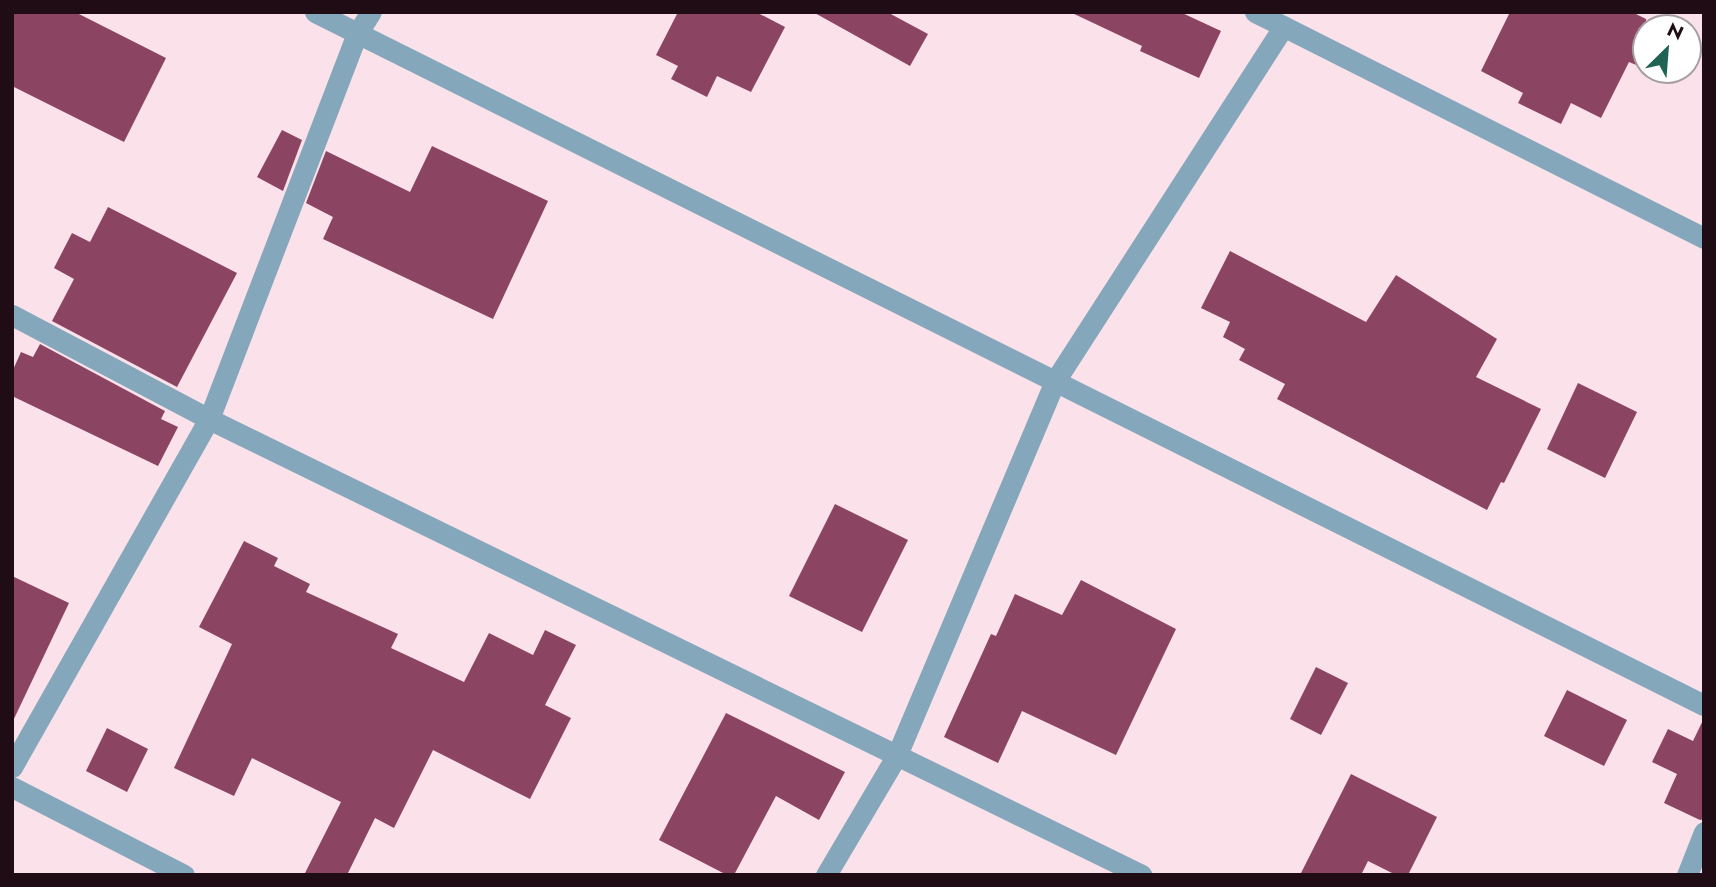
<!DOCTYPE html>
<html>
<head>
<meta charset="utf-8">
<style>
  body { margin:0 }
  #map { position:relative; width:1716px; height:887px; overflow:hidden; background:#fae1ea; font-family:Jost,sans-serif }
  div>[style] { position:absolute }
  .building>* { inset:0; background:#8c4463 }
  .minor>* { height:21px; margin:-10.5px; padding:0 10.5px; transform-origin:10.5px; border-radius:10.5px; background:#85a7bb }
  span { translate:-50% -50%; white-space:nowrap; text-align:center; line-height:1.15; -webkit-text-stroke:7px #fff; paint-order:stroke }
  .frame { position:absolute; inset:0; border:14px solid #200c15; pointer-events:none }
  .north { position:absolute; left:1632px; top:14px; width:70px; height:70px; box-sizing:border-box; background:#fff; border:2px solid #a69ea1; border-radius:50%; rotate:25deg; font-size:19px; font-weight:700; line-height:28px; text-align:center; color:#200c15 }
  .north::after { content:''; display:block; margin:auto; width:24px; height:32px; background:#206354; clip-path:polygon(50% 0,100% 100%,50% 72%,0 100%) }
</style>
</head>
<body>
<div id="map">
  <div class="building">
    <div style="clip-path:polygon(12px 12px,75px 12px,166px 58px,124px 142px,12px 86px)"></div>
    <div style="clip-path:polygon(678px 12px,756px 12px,785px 27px,751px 92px,717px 76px,707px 97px,671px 79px,678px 66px,656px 55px)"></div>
    <div style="clip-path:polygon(813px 12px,887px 12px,928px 34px,910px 66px)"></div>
    <div style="clip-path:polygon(1070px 12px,1180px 12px,1221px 31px,1199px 78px,1140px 51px,1142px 46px)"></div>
    <div style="clip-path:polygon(1510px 12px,1632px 12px,1646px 19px,1646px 69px,1629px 62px,1601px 118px,1571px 103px,1561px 124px,1518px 103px,1523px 93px,1481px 71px)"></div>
    <div style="clip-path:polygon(282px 130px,302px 140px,283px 191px,257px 177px)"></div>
    <div style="clip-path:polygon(432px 146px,548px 201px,493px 319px,323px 239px,333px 217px,306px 203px,326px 151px,410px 192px)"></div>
    <div style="clip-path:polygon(108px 207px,237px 273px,177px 387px,52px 321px,74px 279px,54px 268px,72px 233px,90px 242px)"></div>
    <div style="clip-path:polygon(1230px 251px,1366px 322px,1396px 275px,1497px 339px,1476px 377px,1541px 409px,1504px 483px,1501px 482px,1487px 510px,1277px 399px,1285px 384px,1239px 360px,1245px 349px,1223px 337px,1230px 322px,1201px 308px)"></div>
    <div style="clip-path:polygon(40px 344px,165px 411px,161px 419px,178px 427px,158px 466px,12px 396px,12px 372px,21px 352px,33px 357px)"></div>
    <div style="clip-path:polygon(1578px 383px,1637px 412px,1605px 478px,1547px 449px)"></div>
    <div style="clip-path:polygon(835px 504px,908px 540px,862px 632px,789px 596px)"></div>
    <div style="clip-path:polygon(244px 541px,278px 558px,274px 566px,310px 584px,306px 592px,398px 634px,391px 648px,464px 682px,489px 633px,533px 655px,545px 630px,576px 645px,545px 705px,571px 718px,530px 799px,433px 750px,394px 828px,375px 818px,347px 875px,304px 875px,341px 802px,252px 758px,234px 796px,174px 768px,232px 644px,199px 627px)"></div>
    <div style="clip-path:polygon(12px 576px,69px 603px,12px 723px)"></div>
    <div style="clip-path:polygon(1081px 580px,1176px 629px,1116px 755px,1022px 711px,998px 763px,944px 737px,991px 634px,996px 636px,1015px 594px,1062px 615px)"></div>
    <div style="clip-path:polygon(1316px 667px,1348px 683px,1321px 735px,1290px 719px)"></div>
    <div style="clip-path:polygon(1567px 690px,1627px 720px,1604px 766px,1544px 736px)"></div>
    <div style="clip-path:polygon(726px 713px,845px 772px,819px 820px,776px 796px,734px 875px,727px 875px,659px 840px)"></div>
    <div style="clip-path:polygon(1704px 718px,1704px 819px,1700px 820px,1664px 803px,1677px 774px,1652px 762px,1668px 729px,1693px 741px)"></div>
    <div style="clip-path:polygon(107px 728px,148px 749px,127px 792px,86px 771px)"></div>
    <div style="clip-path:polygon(1351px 774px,1437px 817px,1408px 875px,1396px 875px,1368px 861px,1361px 875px,1300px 875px)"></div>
  </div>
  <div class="minor">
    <div style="left:315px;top:12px;width:1552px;rotate:26.52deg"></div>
    <div style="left:1255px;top:12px;width:503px;rotate:26.72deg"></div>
    <div style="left:12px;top:315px;width:223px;rotate:27.8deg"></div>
    <div style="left:209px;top:419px;width:1038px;rotate:26.05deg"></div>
    <div style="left:12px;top:767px;width:400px;rotate:-60.5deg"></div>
    <div style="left:209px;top:419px;width:412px;rotate:-69deg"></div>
    <div style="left:357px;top:34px;width:26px;rotate:-58deg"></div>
    <div style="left:12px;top:787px;width:193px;rotate:27.1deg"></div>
    <div style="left:826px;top:875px;width:139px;rotate:-59.4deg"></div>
    <div style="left:897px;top:755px;width:406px;rotate:-67.1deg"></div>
    <div style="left:1055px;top:381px;width:422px;rotate:-57.2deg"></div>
    <div style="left:1687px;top:875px;width:46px;rotate:-68.4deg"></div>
  </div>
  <div class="frame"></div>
  <div class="north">N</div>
</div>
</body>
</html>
